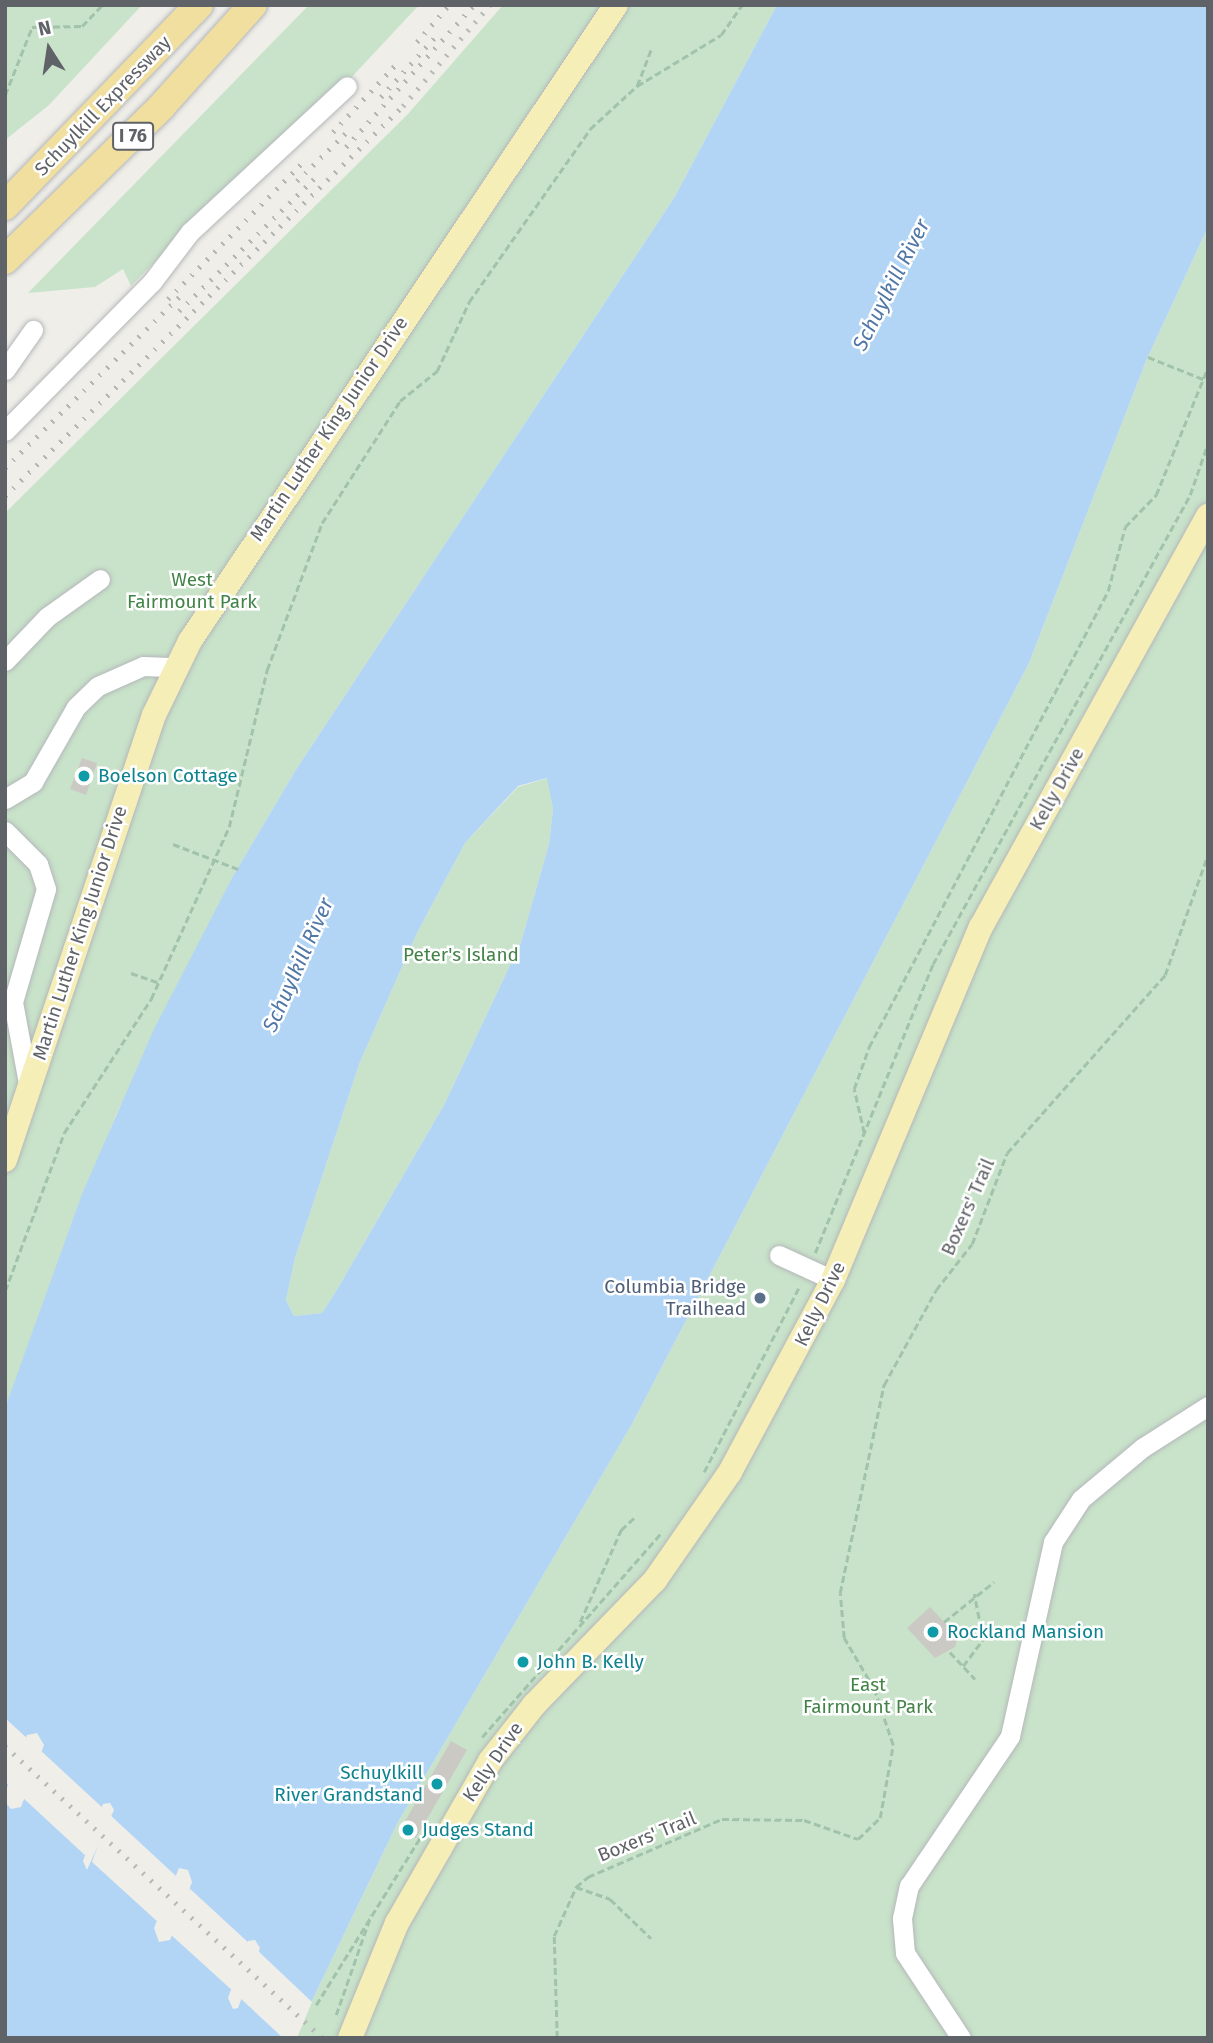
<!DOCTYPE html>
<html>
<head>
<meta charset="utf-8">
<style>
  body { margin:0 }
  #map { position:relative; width:1213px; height:2043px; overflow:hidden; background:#efeee8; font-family:"Fira Sans",sans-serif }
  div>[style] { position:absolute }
  .green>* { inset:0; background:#c8e3c9 }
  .water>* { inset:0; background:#b3d5f5 }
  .pier>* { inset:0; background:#efeee8 }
  .building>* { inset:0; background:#cbc9c4 }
  .path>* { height:2.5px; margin-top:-1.25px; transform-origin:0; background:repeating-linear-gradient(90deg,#a1c2ab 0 7px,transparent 0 10.5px) }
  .roads { filter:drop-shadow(0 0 2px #b5b7bb) drop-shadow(0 0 2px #b5b7bb) }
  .minor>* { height:19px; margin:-9.5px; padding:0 9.5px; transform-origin:9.5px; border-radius:9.5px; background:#fff }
  .major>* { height:24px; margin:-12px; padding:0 12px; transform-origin:12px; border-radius:12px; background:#f5eeb7 }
  .highway>* { height:28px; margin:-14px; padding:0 14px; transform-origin:14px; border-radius:14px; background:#f0df9e }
  .rail>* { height:5px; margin-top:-2.5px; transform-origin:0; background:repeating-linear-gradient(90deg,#b5b6b6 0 2px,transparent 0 11px) }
  .dots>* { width:19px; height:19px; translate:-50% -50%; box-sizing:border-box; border:4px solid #fff; border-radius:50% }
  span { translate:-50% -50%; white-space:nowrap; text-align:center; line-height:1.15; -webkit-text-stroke:5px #fff; paint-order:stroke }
  .shield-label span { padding:2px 5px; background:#fff; border:2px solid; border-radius:5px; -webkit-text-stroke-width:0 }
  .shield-label { font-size:18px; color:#5f6266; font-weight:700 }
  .street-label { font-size:19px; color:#5f6266 }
  .park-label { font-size:19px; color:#428347 }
  .culture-label { font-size:19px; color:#0d838f }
  .left { translate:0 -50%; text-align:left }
  .right { translate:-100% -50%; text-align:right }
  .service-label { font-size:19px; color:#4e5e75 }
  .water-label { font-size:21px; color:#5077a6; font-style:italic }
  .frame { position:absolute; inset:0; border:7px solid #5f6266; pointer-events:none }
  .north { position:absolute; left:14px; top:14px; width:70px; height:70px; -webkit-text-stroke:5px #fff; paint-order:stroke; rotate:348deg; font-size:19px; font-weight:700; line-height:28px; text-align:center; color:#5f6266 }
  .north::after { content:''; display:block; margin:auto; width:24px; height:32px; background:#5f6266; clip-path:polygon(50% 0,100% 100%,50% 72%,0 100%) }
</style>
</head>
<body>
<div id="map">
  <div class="green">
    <div style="clip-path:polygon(5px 5px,142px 5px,49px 105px,5px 140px)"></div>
    <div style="clip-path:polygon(309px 5px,419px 5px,319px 112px,216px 199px,131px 286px,123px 269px,95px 287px,28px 293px)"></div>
    <div style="clip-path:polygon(503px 5px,777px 5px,674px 198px,297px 768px,233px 876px,116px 1115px,5px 1408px,5px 513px,408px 114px)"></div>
    <div style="clip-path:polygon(1208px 227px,1208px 2038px,294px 2038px,398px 1822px,632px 1424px,1029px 663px,1146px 361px)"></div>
    <div style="clip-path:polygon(548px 778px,553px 809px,549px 844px,521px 942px,444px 1105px,335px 1293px,322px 1313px,294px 1316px,286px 1300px,295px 1258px,360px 1062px,417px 933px,465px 843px,518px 787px)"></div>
  </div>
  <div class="water">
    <div style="clip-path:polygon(evenodd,777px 5px,1208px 5px,1208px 227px,1146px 361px,1029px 663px,632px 1424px,398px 1822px,294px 2038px,5px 2038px,5px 1802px,11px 1809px,21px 1807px,44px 1745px,37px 1733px,27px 1735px,5px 1793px,5px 1408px,82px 1194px,154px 1029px,233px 876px,297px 768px,674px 198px,777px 5px,547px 778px,553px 809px,549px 844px,521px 942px,444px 1105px,335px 1293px,322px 1313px,294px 1316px,286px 1300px,295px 1258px,360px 1062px,417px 933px,465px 843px,518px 786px,547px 778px,777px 5px,110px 1803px,114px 1810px,87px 1870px,83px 1861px,103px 1804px,110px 1803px,777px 5px,179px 1868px,188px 1870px,192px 1882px,170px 1940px,159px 1942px,154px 1928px,179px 1868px,777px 5px,255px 1940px,260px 1948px,238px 2008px,233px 2009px,228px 1998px,248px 1941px,255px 1940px)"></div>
  </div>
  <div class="pier">
    <div style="clip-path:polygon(5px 1718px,29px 1740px,11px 1787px,5px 1782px)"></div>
    <div style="clip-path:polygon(39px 1749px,105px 1810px,88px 1858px,21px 1796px)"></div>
    <div style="clip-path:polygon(109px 1814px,176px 1876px,159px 1923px,92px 1862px)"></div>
    <div style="clip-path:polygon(187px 1886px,251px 1945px,234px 1992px,169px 1933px)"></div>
    <div style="clip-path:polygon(256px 1949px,312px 2002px,297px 2038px,283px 2038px,239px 1997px)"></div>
  </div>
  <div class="building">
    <div style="clip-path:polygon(82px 758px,97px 763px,86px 795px,70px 789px)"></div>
    <div style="clip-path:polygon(930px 1607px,958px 1637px,955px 1647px,935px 1658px,907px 1628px)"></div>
    <div style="clip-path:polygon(451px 1741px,467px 1750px,416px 1838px,400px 1830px)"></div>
  </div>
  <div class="path">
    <div style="left:637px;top:86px;width:40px;rotate:-69deg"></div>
    <div style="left:5px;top:95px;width:73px;rotate:-68.3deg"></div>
    <div style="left:32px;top:27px;width:50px;rotate:-1.1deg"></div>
    <div style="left:82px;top:26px;width:29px;rotate:-46deg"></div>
    <div style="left:1148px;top:357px;width:65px;rotate:21.8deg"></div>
    <div style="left:173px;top:844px;width:70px;rotate:21deg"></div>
    <div style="left:131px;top:973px;width:28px;rotate:19deg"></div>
    <div style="left:864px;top:1133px;width:45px;rotate:-102.8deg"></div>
    <div style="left:854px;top:1089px;width:45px;rotate:-70.3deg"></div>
    <div style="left:869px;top:1047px;width:515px;rotate:-62.34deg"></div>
    <div style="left:1108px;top:591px;width:66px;rotate:-75.1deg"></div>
    <div style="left:1125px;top:527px;width:45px;rotate:-45.9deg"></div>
    <div style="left:1156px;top:495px;width:138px;rotate:-67.9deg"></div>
    <div style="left:815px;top:1253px;width:312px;rotate:-67.8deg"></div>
    <div style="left:933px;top:964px;width:535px;rotate:-61.28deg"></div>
    <div style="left:1190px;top:495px;width:55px;rotate:-70.9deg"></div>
    <div style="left:5px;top:1291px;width:169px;rotate:-69.5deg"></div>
    <div style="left:64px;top:1133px;width:160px;rotate:-57deg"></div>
    <div style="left:151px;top:999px;width:189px;rotate:-65.6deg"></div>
    <div style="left:229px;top:827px;width:162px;rotate:-76.4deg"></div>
    <div style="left:267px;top:670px;width:157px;rotate:-69.5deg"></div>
    <div style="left:322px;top:523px;width:145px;rotate:-57.4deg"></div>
    <div style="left:400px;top:401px;width:48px;rotate:-39deg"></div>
    <div style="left:437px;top:371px;width:76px;rotate:-65.1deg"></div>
    <div style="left:469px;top:302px;width:211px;rotate:-55deg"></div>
    <div style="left:590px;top:129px;width:64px;rotate:-42.5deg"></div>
    <div style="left:637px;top:86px;width:98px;rotate:-31.3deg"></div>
    <div style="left:721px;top:35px;width:37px;rotate:-55deg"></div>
    <div style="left:704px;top:1472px;width:210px;rotate:-62.8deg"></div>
    <div style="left:580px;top:1622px;width:101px;rotate:-66deg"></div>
    <div style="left:621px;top:1530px;width:21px;rotate:-43deg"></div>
    <div style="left:944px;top:1622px;width:64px;rotate:-38.7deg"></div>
    <div style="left:950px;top:1652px;width:37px;rotate:47deg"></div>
    <div style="left:963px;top:1666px;width:34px;rotate:-53deg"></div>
    <div style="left:983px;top:1639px;width:46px;rotate:-101.3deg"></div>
    <div style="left:482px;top:1737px;width:273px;rotate:-48.7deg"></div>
    <div style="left:576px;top:1887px;width:36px;rotate:19deg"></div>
    <div style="left:610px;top:1899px;width:57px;rotate:43.6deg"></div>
    <div style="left:316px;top:2005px;width:200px;rotate:-58.1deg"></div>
    <div style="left:336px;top:2015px;width:106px;rotate:-70.7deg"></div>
    <div style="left:557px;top:2038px;width:102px;rotate:-91.7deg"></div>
    <div style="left:554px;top:1936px;width:54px;rotate:-65.8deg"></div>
    <div style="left:576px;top:1887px;width:16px;rotate:-40deg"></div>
    <div style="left:588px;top:1877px;width:146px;rotate:-23.4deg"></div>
    <div style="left:722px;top:1819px;width:82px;rotate:0.7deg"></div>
    <div style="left:804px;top:1820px;width:57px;rotate:19.4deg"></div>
    <div style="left:858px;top:1839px;width:30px;rotate:-44deg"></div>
    <div style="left:880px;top:1818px;width:74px;rotate:-79.9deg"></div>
    <div style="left:893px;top:1745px;width:59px;rotate:-108.7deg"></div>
    <div style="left:874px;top:1689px;width:59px;rotate:-120.5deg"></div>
    <div style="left:844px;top:1638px;width:45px;rotate:-95.1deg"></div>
    <div style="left:840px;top:1593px;width:213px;rotate:-78.1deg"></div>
    <div style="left:884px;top:1385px;width:108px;rotate:-61.3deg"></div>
    <div style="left:936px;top:1290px;width:58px;rotate:-52deg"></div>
    <div style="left:972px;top:1244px;width:97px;rotate:-69deg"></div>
    <div style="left:1007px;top:1153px;width:238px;rotate:-48.4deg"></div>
    <div style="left:1165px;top:975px;width:128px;rotate:-70.4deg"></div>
  </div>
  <div class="roads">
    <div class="minor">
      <div style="left:5px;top:370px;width:49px;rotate:-55deg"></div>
      <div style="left:5px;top:431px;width:209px;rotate:-45.4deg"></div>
      <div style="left:152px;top:282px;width:63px;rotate:-52.8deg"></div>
      <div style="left:190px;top:232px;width:214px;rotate:-42.9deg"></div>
      <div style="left:5px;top:661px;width:61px;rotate:-46.3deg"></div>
      <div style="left:47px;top:617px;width:65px;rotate:-35.6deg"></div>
      <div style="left:5px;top:799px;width:33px;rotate:-31deg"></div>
      <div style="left:33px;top:782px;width:86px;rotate:-60.2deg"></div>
      <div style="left:76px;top:707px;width:30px;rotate:-44deg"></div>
      <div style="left:98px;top:686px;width:49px;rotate:-24deg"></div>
      <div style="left:143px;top:666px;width:33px;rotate:2deg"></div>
      <div style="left:5px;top:831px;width:47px;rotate:45deg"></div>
      <div style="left:38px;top:864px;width:26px;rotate:72deg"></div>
      <div style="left:46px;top:889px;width:118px;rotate:106.3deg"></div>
      <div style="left:13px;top:1002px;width:87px;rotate:79.5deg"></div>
      <div style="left:779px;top:1255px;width:60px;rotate:24.8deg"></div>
      <div style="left:961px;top:2038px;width:102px;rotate:-123.4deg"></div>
      <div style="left:905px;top:1953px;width:35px;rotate:-95deg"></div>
      <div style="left:902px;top:1918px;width:33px;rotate:-78deg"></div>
      <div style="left:909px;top:1886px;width:181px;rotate:-56deg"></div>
      <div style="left:1010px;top:1736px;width:199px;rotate:-77.5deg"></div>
      <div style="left:1053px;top:1542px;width:51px;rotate:-56.9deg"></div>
      <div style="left:1081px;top:1499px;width:80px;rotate:-39.9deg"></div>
      <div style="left:1142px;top:1448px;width:78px;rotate:-32.5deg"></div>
    </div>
    <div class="major">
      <div style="left:5px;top:1160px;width:469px;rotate:-71.5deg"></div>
      <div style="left:154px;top:715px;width:82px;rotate:-64.1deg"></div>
      <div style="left:190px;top:641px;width:765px;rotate:-56.19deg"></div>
      <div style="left:350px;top:2038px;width:124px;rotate:-67.8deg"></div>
      <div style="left:397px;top:1923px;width:187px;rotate:-60.1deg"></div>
      <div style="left:490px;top:1761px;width:71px;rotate:-51.8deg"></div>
      <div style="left:534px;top:1705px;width:174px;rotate:-45.9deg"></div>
      <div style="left:655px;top:1580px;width:131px;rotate:-55.2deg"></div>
      <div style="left:730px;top:1472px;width:218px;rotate:-61.8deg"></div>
      <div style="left:833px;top:1280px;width:383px;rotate:-67.3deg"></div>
      <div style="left:981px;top:927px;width:470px;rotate:-61.1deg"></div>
    </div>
    <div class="highway">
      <div style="left:5px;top:206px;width:279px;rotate:-46deg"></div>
      <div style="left:5px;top:260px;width:219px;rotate:-44.4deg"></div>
      <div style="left:161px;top:107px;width:137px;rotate:-48deg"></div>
    </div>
  </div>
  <div class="rail">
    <div style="left:417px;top:42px;width:49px;rotate:-49.1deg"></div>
    <div style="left:381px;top:97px;width:81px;rotate:-48deg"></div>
    <div style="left:333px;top:132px;width:98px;rotate:-47.1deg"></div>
    <div style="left:346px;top:147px;width:191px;rotate:-48deg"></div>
    <div style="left:297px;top:181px;width:77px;rotate:-44.5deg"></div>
    <div style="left:168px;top:299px;width:190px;rotate:-45.4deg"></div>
    <div style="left:179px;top:311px;width:189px;rotate:-44.4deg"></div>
    <div style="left:5px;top:468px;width:248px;rotate:-44.5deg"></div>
    <div style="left:5px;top:496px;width:557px;rotate:-44.42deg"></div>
    <div style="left:403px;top:106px;width:133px;rotate:-49.3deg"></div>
    <div style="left:5px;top:1746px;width:432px;rotate:42.6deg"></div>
  </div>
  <div class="dots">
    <div style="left:84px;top:776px;background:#0f9aa8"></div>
    <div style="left:760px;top:1298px;background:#5c6f8a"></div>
    <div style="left:933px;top:1632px;background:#0f9aa8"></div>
    <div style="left:523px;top:1662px;background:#0f9aa8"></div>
    <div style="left:437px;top:1784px;background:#0f9aa8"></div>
    <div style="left:408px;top:1830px;background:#0f9aa8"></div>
  </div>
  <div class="shield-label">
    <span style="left:133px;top:136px">I 76</span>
  </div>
  <div class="street-label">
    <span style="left:103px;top:106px;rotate:-46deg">Schuylkill Expressway</span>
    <span style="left:329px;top:429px;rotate:-56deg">Martin Luther King Junior Drive</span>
    <span style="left:1057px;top:789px;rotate:-61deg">Kelly Drive</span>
    <span style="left:80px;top:933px;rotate:-72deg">Martin Luther King Junior Drive</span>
    <span style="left:968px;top:1207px;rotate:-66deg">Boxers' Trail</span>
    <span style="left:820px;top:1304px;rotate:-64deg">Kelly Drive</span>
    <span style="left:493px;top:1762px;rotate:-56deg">Kelly Drive</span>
    <span style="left:647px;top:1837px;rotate:-22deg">Boxers' Trail</span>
  </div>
  <div class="park-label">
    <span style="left:192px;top:591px">West<br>Fairmount Park</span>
    <span style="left:461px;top:955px">Peter's Island</span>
    <span style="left:868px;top:1696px">East<br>Fairmount Park</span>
  </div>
  <div class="culture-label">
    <span class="left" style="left:98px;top:776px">Boelson Cottage</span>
    <span class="left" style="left:947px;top:1632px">Rockland Mansion</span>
    <span class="left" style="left:537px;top:1662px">John B. Kelly</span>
    <span class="right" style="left:423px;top:1784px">Schuylkill<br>River Grandstand</span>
    <span class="left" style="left:422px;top:1830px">Judges Stand</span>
  </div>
  <div class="service-label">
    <span class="right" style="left:746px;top:1298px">Columbia Bridge<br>Trailhead</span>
  </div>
  <div class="water-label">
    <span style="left:891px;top:285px;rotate:-63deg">Schuylkill River</span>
    <span style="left:298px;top:965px;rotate:-66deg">Schuylkill River</span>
  </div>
  <div class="frame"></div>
  <div class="north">N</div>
</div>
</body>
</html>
